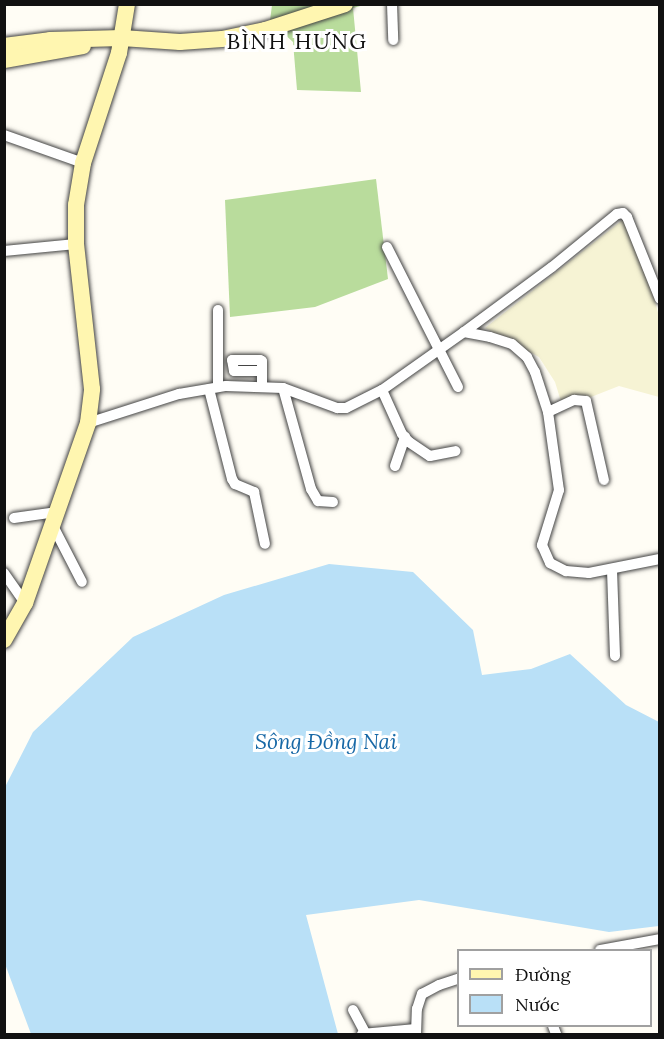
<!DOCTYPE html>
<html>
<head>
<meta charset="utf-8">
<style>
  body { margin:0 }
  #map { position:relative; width:664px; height:1039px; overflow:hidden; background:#fffdf5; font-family:Lora,serif }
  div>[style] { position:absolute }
  .farmland>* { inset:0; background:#f6f3d4 }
  .forest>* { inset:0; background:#b9dc9c }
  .water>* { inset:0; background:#b9e0f7 }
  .roads { filter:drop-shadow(0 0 2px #444) drop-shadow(0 0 2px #444) }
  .street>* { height:10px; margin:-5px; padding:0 5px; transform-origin:5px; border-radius:5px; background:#fff }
  .secondary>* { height:16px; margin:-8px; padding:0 8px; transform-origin:8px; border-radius:8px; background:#fff6b0 }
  span { translate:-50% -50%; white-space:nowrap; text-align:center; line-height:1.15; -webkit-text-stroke:6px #fff; paint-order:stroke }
  .water-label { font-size:21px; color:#1768a6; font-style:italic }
  .quarter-label { font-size:22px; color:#111; letter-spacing:1.5px }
  .frame { position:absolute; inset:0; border:6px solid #111; pointer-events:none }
  .legend { position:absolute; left:457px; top:949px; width:195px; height:78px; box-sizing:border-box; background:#fff; border:2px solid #a0a0a0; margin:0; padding:8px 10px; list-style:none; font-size:18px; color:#111 }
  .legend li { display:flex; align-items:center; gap:12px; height:30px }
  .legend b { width:30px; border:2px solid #a0a0a0 }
</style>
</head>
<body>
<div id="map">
  <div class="farmland">
    <div style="clip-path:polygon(630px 214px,659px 316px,659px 397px,619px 386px,563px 408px,555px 382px,539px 357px,485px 328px)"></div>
  </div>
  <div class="forest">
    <div style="clip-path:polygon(272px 5px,364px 5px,353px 8px,361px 92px,297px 90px,293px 42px,270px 21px)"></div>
    <div style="clip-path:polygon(376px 179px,388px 279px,315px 307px,230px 317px,225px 200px)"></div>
  </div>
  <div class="water">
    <div style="clip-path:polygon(329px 564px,413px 572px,473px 630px,482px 675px,531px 669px,570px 654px,626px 705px,659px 722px,659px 926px,609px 932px,419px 900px,306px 915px,338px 1034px,31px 1034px,5px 964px,4px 789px,33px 732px,133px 637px,224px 595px)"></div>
  </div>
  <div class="roads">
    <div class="street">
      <div style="left:392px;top:4px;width:36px;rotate:88deg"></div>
      <div style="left:4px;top:135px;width:84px;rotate:19.5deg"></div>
      <div style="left:387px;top:247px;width:157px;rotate:63.1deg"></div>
      <div style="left:4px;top:251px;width:72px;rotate:-5.6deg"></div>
      <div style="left:464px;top:332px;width:109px;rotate:-36.5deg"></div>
      <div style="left:552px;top:267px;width:84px;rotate:-39.2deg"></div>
      <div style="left:617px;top:214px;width:6px;rotate:-9deg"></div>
      <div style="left:623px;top:213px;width:6px;rotate:45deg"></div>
      <div style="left:627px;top:217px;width:88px;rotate:68.1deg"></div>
      <div style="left:262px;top:371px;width:28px;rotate:180deg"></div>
      <div style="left:234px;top:371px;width:11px;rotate:-100deg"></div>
      <div style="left:232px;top:360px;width:28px"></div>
      <div style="left:260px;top:360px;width:2px;rotate:27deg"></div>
      <div style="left:262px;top:361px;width:26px;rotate:90deg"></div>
      <div style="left:218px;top:387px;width:77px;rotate:-90deg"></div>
      <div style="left:283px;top:388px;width:105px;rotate:74.5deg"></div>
      <div style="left:311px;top:489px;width:14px;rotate:60deg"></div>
      <div style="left:318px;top:501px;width:15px;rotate:4deg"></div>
      <div style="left:209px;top:389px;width:93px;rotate:75.7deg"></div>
      <div style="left:232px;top:479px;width:6px;rotate:59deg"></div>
      <div style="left:235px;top:484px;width:21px;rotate:23deg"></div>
      <div style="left:254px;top:492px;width:53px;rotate:78.1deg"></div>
      <div style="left:382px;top:390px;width:48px;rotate:65.6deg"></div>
      <div style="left:402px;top:434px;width:11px;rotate:49deg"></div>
      <div style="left:409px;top:442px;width:25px;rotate:34deg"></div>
      <div style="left:430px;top:456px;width:26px;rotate:-11deg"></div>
      <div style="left:548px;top:412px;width:29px;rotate:-25deg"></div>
      <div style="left:574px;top:400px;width:12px;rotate:5deg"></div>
      <div style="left:586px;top:401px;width:81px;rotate:77.2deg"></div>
      <div style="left:88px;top:423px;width:96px;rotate:-17.7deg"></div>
      <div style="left:179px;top:394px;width:48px;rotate:-9.7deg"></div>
      <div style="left:226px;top:386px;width:57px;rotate:2deg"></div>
      <div style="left:283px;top:388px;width:58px;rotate:20.3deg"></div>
      <div style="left:337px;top:408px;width:9px"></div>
      <div style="left:346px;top:408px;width:40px;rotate:-26.6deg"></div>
      <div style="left:382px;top:390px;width:100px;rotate:-35.3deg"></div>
      <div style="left:464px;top:332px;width:26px;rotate:11deg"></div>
      <div style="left:490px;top:337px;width:23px;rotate:18deg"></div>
      <div style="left:512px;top:344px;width:20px;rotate:41deg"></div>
      <div style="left:527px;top:357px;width:17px;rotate:62deg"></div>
      <div style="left:535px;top:372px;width:42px;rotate:72deg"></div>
      <div style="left:548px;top:412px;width:79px;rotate:82deg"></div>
      <div style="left:559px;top:490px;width:58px;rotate:107.2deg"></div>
      <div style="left:542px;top:545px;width:20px;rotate:66deg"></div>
      <div style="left:550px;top:563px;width:18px;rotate:27deg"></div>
      <div style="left:566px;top:571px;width:23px;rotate:5deg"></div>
      <div style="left:589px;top:573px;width:72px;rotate:-11.2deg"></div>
      <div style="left:395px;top:466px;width:31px;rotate:-71deg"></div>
      <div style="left:14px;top:518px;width:42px;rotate:-8.1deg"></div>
      <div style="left:52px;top:524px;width:65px;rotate:62.7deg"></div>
      <div style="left:612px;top:570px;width:86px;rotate:88deg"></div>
      <div style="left:4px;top:573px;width:37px;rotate:55deg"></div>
      <div style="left:600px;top:950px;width:61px;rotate:-10.4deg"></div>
      <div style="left:353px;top:1010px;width:26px;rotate:62deg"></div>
      <div style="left:553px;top:1026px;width:9px;rotate:69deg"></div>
      <div style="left:362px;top:1034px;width:54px;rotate:-5.3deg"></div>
      <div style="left:416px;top:1034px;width:25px;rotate:-88deg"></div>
      <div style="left:417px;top:1009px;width:16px;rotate:-72deg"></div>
      <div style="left:422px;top:994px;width:19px;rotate:-28deg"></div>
      <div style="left:439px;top:985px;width:20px;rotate:-18deg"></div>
    </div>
    <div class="secondary">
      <div style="left:4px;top:46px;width:46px;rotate:-7.4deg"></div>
      <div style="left:50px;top:40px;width:72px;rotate:-1.6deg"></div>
      <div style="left:122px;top:38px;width:58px;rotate:3.9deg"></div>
      <div style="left:180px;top:42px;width:42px;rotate:-4.1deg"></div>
      <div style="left:222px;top:39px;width:44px;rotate:-11.8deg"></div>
      <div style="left:265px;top:30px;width:84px;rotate:-18deg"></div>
      <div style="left:4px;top:60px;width:80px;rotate:-10deg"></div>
      <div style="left:4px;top:640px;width:43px;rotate:-60.4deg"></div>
      <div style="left:25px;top:603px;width:191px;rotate:-70.7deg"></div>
      <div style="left:88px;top:423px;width:34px;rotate:-83deg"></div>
      <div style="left:92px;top:389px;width:146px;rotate:-96.3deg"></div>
      <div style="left:76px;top:244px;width:39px;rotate:-90deg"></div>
      <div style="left:76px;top:205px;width:43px;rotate:-80.5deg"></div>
      <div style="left:83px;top:163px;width:116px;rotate:-71.9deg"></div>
      <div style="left:119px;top:53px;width:50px;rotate:-80.7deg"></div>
    </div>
  </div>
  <div class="water-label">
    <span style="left:326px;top:742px">Sông Đồng Nai</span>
  </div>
  <div class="quarter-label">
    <span style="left:297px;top:42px">BÌNH HƯNG</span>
  </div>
  <div class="frame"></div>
  <ul class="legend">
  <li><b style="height:8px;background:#fff6b0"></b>Đường</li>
  <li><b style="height:16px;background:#b9e0f7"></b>Nước</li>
  </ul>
</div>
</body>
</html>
